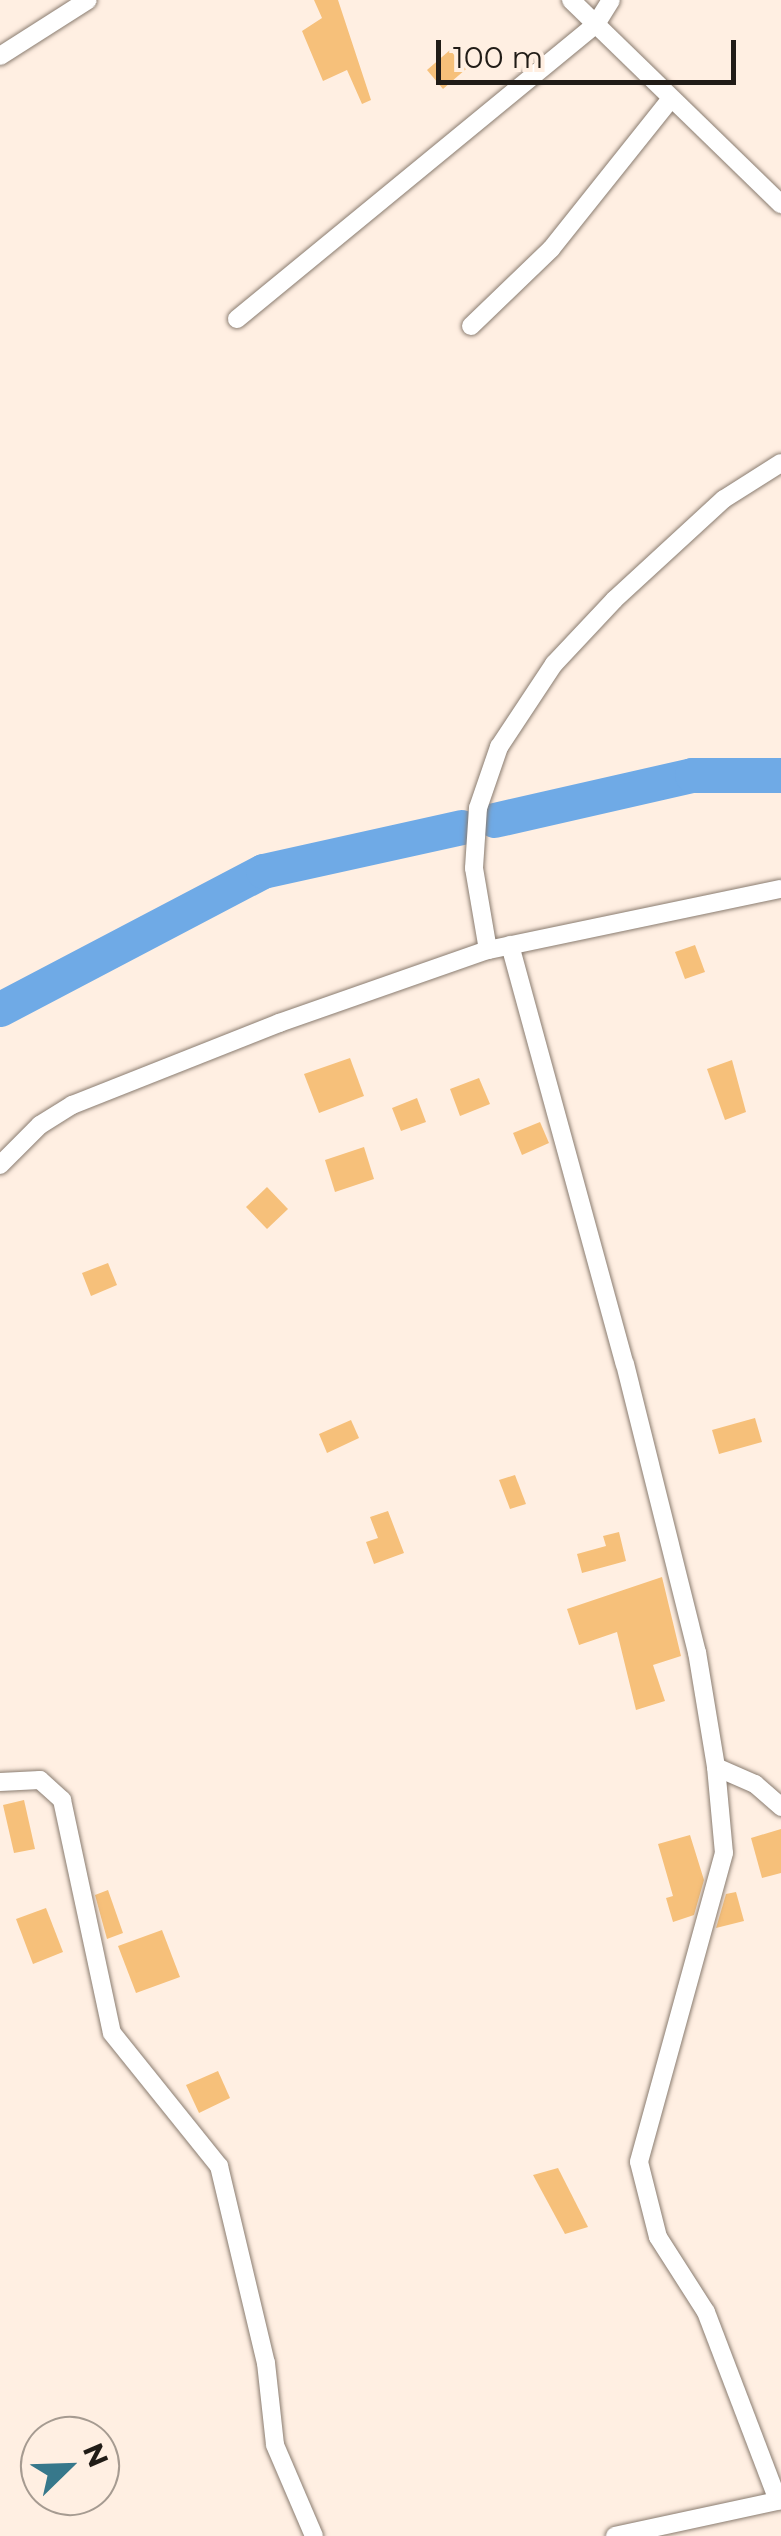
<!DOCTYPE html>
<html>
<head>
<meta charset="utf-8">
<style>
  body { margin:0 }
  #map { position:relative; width:781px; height:2536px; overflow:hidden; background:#ffefe2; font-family:Montserrat,sans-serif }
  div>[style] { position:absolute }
  .river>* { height:35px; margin:-17.5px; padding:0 17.5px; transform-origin:17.5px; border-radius:17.5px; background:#6faae6 }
  .building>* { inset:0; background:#f6c07a }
  .roads { filter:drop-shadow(0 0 2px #8a7c70) drop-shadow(0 0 2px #8a7c70) }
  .street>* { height:18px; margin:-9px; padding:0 9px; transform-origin:9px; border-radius:9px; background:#fff }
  span { translate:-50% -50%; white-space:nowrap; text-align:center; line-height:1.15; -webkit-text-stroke:9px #ffefe2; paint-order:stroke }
  .north { position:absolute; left:20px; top:2416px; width:100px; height:100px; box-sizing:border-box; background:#ffefe2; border:2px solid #a69b91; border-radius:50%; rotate:67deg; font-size:28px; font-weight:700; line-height:40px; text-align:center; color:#211c17 }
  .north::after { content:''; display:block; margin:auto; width:35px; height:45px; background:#37788b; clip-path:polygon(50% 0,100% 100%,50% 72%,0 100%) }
  .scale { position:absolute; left:436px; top:40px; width:300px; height:45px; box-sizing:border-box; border:5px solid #211c17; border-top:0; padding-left:12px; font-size:30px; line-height:35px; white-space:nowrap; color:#211c17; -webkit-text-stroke:8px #ffefe2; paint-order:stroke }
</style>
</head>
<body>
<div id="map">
  <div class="river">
    <div style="left:494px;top:820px;width:203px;rotate:-12.8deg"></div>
    <div style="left:692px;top:775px;width:89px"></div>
    <div style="left:0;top:1009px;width:297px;rotate:-27.7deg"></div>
    <div style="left:263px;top:871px;width:203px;rotate:-12.5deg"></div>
  </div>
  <div class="building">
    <div style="clip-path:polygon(314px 0,338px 0,371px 100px,362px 104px,347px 70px,323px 81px,302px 31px,322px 18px)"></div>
    <div style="clip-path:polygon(450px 50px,466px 69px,443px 89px,427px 70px)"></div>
    <div style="clip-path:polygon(695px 945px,705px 972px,685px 979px,675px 952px)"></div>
    <div style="clip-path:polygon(350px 1058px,364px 1096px,319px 1113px,304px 1074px)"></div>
    <div style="clip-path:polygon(732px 1060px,746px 1112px,725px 1120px,707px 1069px)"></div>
    <div style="clip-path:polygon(479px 1078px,490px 1104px,460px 1116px,450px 1089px)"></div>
    <div style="clip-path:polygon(417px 1098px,426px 1122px,401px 1131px,392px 1108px)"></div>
    <div style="clip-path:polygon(540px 1122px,549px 1143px,522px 1155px,513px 1133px)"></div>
    <div style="clip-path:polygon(364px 1147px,374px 1179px,335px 1192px,325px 1160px)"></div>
    <div style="clip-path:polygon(267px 1187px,288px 1209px,267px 1229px,246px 1207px)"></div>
    <div style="clip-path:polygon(108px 1263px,117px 1285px,91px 1296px,82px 1273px)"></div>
    <div style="clip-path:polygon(755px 1418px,762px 1442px,719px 1454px,712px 1430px)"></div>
    <div style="clip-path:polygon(351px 1420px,359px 1438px,327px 1453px,319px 1434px)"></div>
    <div style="clip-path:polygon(515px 1475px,526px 1504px,510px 1509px,499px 1480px)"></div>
    <div style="clip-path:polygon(388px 1511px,404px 1553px,374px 1564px,366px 1542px,378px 1538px,370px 1517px)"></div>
    <div style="clip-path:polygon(619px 1532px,626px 1561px,582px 1573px,577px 1554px,606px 1546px,603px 1536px)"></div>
    <div style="clip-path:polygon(662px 1577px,681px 1656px,653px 1665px,665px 1701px,636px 1710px,617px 1632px,579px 1645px,567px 1609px)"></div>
    <div style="clip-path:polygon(24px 1800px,35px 1849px,14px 1853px,3px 1805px)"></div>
    <div style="clip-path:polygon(781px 1829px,781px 1873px,762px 1878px,751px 1838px)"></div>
    <div style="clip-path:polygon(690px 1835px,704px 1880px,694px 1915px,673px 1922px,666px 1898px,673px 1896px,658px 1844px)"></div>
    <div style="clip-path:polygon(108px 1890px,123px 1933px,107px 1939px,95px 1895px)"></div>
    <div style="clip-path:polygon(736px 1892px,744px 1921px,716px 1928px,726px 1894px)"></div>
    <div style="clip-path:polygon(46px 1908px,63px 1952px,33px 1964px,16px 1919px)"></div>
    <div style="clip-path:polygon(162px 1930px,180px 1977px,136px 1993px,118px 1946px)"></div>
    <div style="clip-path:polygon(218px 2071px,230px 2098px,199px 2113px,186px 2085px)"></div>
    <div style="clip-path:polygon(558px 2168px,588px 2227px,565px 2234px,533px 2175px)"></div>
  </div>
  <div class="roads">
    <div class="street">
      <div style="left:571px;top:0;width:293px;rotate:44.2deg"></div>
      <div style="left:0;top:56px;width:104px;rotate:-32.5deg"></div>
      <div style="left:237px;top:319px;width:465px;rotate:-39.4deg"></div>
      <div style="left:596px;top:24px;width:28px;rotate:-58deg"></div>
      <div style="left:471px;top:326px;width:111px;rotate:-43.9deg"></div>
      <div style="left:551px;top:249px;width:191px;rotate:-51.4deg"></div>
      <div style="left:510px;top:945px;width:434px;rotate:74.7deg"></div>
      <div style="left:625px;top:1364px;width:297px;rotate:76deg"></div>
      <div style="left:697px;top:1652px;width:117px;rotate:80.6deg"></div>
      <div style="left:716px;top:1767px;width:86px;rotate:84.7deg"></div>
      <div style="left:724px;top:1853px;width:320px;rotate:105.4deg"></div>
      <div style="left:639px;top:2162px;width:77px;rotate:75.8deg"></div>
      <div style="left:658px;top:2237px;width:89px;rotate:57.4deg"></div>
      <div style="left:706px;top:2312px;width:202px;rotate:69.1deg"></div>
      <div style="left:488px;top:950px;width:83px;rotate:-99.7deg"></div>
      <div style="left:474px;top:868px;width:60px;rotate:-86.2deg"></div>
      <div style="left:478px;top:808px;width:65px;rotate:-71deg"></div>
      <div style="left:499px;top:747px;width:100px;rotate:-56.5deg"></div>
      <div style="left:554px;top:664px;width:88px;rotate:-46.8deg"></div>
      <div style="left:614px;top:600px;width:149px;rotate:-42.6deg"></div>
      <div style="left:724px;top:499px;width:67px;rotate:-32.3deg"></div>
      <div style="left:0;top:1165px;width:57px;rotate:-45deg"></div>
      <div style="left:40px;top:1125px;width:38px;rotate:-32deg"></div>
      <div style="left:72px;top:1105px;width:223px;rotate:-21.6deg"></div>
      <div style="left:279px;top:1023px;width:221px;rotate:-19.3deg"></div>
      <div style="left:488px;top:950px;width:299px;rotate:-11.8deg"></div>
      <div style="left:716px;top:1767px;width:43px;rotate:23.6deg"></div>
      <div style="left:755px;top:1784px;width:35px;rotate:41deg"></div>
      <div style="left:0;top:1782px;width:40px;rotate:-2.9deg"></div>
      <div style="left:40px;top:1780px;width:30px;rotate:42deg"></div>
      <div style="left:62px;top:1800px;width:238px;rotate:77.9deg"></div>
      <div style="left:112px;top:2033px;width:171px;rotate:51.2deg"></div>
      <div style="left:219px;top:2166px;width:203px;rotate:76.6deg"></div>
      <div style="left:266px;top:2363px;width:82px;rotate:83.7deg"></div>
      <div style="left:275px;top:2445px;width:99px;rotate:66.8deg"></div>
      <div style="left:615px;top:2536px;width:170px;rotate:-12.2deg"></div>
    </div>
  </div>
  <div class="north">N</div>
  <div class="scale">100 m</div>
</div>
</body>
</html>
